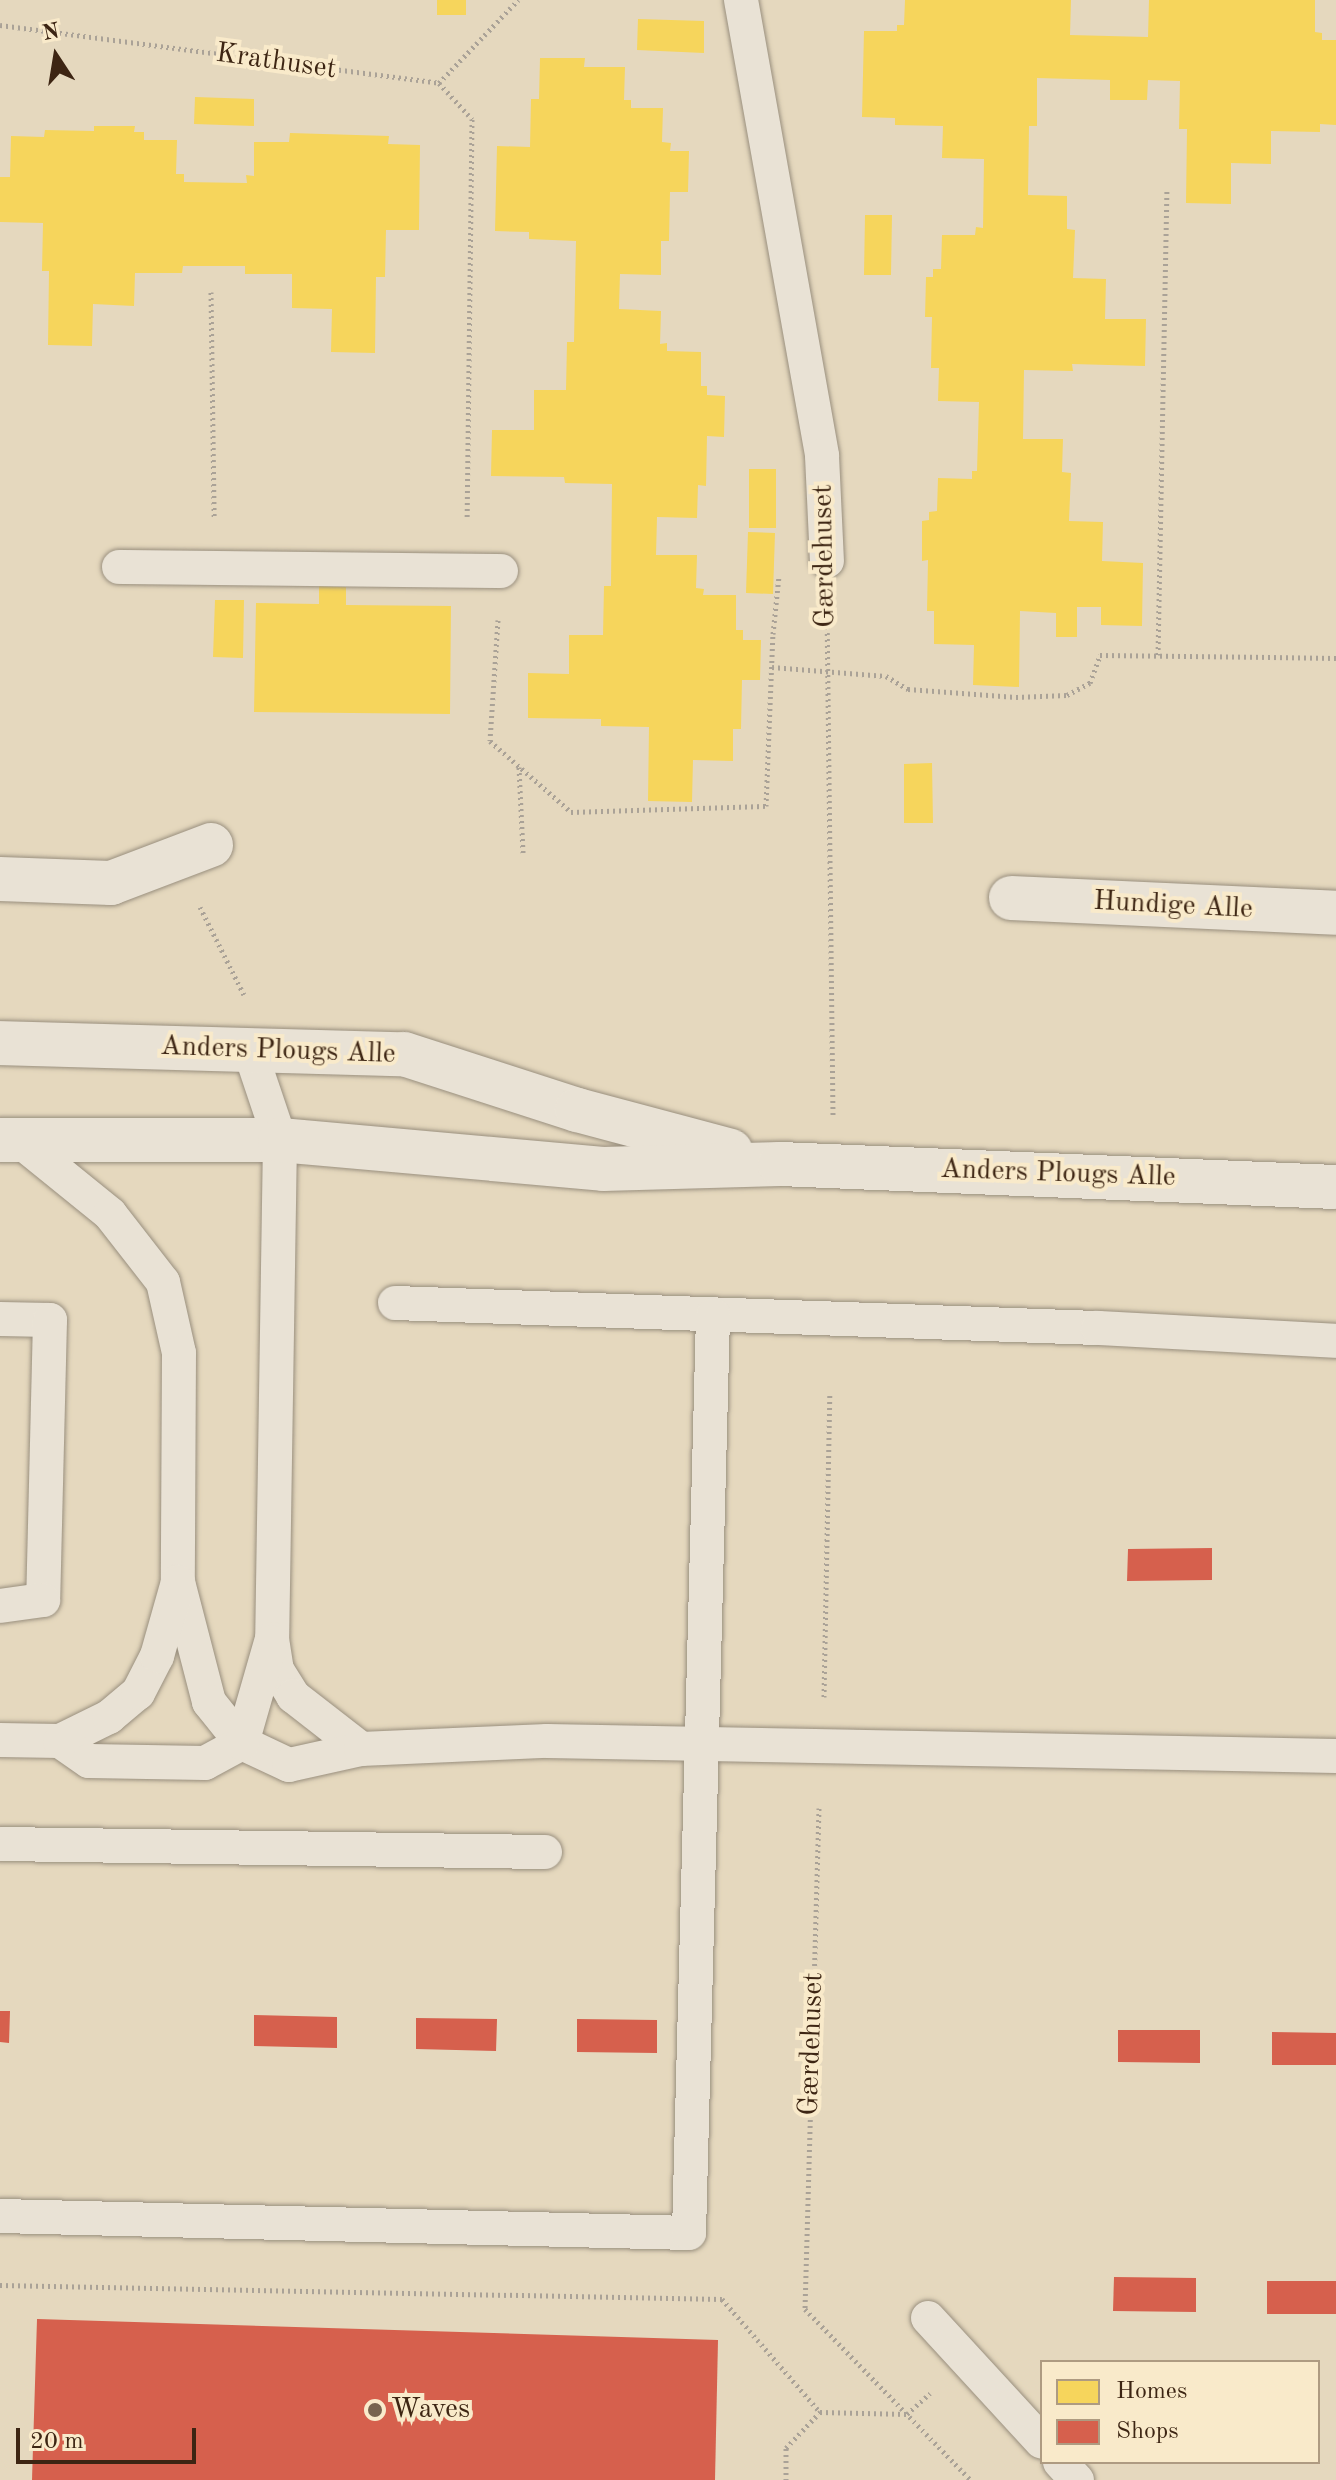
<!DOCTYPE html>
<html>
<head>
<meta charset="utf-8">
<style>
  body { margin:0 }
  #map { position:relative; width:1336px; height:2480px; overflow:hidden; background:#e5d8be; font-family:"Old Standard TT",serif }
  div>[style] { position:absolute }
  .homes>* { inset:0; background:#f6d55c }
  .shops>* { inset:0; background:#d6604d }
  .path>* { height:5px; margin-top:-2.5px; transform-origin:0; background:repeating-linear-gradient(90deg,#aaa297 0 2px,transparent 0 6px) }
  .roads { filter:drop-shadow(0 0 2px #998f7e) drop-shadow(0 0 2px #998f7e) }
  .service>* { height:34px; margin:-17px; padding:0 17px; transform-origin:17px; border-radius:17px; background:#e9e2d5 }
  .minor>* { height:44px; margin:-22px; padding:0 22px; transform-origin:22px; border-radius:22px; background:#e9e2d5 }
  .tertiary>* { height:44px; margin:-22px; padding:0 22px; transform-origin:22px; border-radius:22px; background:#e9e2d5 }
  .dots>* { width:22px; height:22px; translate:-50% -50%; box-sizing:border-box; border:4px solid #f9eaca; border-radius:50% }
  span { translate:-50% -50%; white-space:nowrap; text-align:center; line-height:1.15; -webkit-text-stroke:8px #f9eaca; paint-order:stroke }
  .street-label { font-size:28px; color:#3d2513 }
  .poi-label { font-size:28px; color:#3d2513 }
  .left { translate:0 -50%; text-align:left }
  .legend { position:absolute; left:1040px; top:2360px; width:280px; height:104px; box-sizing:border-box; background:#f9eaca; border:2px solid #ae9b81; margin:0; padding:10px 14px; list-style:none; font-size:24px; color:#3d2513 }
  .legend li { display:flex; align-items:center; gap:16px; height:40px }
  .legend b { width:40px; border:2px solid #ae9b81 }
  .north { position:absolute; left:16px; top:16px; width:80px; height:80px; -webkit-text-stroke:6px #f9eaca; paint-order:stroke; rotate:348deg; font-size:22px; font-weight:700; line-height:32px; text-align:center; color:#3d2513 }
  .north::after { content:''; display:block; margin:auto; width:28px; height:36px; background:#3d2513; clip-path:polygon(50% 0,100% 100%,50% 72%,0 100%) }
  .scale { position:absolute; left:16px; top:2428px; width:180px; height:36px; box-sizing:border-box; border:4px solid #3d2513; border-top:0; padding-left:10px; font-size:24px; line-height:28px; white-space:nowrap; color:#3d2513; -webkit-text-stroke:6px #f9eaca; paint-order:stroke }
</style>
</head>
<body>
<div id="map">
  <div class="homes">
    <div style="clip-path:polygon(437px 0,466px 0,466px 15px,437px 15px)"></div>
    <div style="clip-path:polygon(905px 0,1071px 0,1070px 35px,1148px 37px,1149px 0,1315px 0,1315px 32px,1322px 33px,1322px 40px,1336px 40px,1336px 125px,1320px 124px,1320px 132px,1271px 131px,1271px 164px,1231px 163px,1231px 204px,1186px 203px,1187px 129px,1179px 129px,1180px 81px,1148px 80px,1147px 100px,1110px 100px,1110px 80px,1037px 78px,1037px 126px,1029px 126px,1028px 195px,1067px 196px,1067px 229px,1075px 230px,1073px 278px,1106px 279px,1105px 319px,1146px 319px,1145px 366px,1072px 364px,1073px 371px,1024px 370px,1023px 439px,1063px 439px,1062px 472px,1071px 473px,1069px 521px,1103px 522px,1102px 561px,1143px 563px,1142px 626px,1101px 625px,1101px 607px,1077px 607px,1077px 637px,1056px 637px,1056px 613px,1020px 611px,1019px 687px,973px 685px,974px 645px,934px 644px,934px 611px,927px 611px,928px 560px,922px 561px,922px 521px,929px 520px,929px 512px,937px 511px,938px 478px,972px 479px,972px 471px,977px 471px,979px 402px,938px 401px,939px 368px,931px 368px,932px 317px,925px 317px,926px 277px,933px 277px,933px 269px,941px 269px,942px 235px,975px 235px,976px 227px,983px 228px,984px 159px,942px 158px,943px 126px,895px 125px,895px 118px,862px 117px,864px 31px,897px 31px,897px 25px,904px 25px)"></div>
    <div style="clip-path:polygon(638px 19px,704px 21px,704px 53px,637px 50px)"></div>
    <div style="clip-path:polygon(540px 58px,585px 58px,584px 67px,625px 67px,624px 100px,631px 100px,631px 108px,663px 108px,662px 142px,671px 143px,670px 151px,689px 151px,688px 192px,670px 192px,669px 241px,661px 241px,661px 275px,620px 274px,619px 309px,661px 311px,660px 344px,667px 343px,667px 351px,701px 352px,701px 386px,707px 386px,707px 395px,725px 396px,724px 437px,707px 436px,706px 486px,698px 485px,697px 518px,657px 517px,656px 555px,697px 555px,696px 588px,704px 589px,703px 595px,736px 595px,736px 630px,743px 630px,743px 640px,761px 640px,760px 680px,742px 680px,741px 729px,733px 729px,733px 761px,693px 760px,692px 802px,648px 801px,649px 727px,601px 726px,601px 719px,528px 718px,528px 673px,569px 674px,569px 635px,603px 635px,604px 586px,611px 586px,612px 484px,565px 483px,564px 477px,491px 476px,492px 430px,534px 430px,534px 390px,566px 390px,567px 342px,574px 342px,576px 241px,529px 239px,529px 232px,495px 231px,497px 146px,530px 147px,531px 99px,539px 99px)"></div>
    <div style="clip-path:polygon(195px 97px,254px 99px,254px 126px,194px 124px)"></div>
    <div style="clip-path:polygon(94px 126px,135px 126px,134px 132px,144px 132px,144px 140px,177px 140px,176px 174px,184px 174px,184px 182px,247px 183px,246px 175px,254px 176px,254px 142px,289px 142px,290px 133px,389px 136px,388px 144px,420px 145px,419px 230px,386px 230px,385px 277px,376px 277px,375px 353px,331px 352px,332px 309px,292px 308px,292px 274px,245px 274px,245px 266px,183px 266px,182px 273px,135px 273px,134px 306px,93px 304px,92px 346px,48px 345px,49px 271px,42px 271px,43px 223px,0 222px,0 177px,10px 177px,11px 136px,44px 137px,45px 130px,94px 131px)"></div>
    <div style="clip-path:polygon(865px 215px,892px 215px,891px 275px,864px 275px)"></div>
    <div style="clip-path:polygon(749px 469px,776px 469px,776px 528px,749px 528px)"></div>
    <div style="clip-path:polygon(748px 532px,775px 533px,773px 594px,746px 593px)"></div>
    <div style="clip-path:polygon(319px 586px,346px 587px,346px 605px,451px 606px,450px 714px,254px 712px,256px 603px,319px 604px)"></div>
    <div style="clip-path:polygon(215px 600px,244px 600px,243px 658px,213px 657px)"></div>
    <div style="clip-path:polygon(932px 763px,933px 823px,904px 823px,904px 764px)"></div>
  </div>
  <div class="shops">
    <div style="clip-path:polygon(1212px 1548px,1212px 1580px,1127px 1581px,1128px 1549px)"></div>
    <div style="clip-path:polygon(0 2011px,10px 2011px,9px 2043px,0 2042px)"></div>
    <div style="clip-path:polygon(254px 2015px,337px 2017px,337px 2048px,254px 2046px)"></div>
    <div style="clip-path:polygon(416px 2018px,497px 2019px,496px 2051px,416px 2049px)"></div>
    <div style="clip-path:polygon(577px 2019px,657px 2020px,657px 2053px,577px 2052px)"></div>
    <div style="clip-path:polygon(1118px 2030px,1200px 2030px,1200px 2063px,1118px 2062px)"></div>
    <div style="clip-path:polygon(1272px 2032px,1336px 2033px,1336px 2065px,1272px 2065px)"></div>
    <div style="clip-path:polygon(1114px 2277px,1196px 2278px,1196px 2312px,1113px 2311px)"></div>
    <div style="clip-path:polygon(1267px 2281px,1336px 2281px,1336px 2314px,1267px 2314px)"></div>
    <div style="clip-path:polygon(37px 2319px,718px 2340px,715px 2480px,32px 2480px)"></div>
  </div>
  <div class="path">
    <div style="left:0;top:25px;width:443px;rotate:7.5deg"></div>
    <div style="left:439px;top:83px;width:115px;rotate:-46.4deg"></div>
    <div style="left:439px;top:83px;width:49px;rotate:47.5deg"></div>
    <div style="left:472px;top:119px;width:400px;rotate:90.7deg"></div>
    <div style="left:211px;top:292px;width:226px;rotate:89.2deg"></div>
    <div style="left:827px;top:609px;width:506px;rotate:89.32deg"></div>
    <div style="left:498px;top:620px;width:121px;rotate:93.8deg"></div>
    <div style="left:490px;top:741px;width:108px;rotate:41.2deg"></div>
    <div style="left:571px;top:812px;width:195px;rotate:-1.8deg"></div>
    <div style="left:766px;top:806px;width:172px;rotate:-87.7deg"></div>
    <div style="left:773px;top:634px;width:58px;rotate:-84.1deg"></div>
    <div style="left:1158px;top:655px;width:465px;rotate:-88.9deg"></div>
    <div style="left:772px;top:667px;width:114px;rotate:4.5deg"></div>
    <div style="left:886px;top:676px;width:26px;rotate:31deg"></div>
    <div style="left:908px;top:689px;width:108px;rotate:4.2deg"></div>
    <div style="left:1016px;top:697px;width:51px;rotate:-2.2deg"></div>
    <div style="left:1067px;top:695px;width:26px;rotate:-28deg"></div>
    <div style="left:1090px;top:683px;width:30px;rotate:-70deg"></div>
    <div style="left:1100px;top:655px;width:236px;rotate:0.7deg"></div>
    <div style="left:519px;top:767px;width:86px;rotate:87.3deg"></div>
    <div style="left:200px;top:907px;width:98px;rotate:63.4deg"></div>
    <div style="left:824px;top:1697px;width:305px;rotate:-88.9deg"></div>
    <div style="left:819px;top:1808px;width:501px;rotate:91.6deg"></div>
    <div style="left:805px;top:2309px;width:238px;rotate:45.9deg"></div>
    <div style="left:0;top:2285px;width:722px;rotate:1.11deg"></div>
    <div style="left:722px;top:2299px;width:150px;rotate:49.1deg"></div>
    <div style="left:820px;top:2412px;width:87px;rotate:1.3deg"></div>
    <div style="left:907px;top:2414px;width:31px;rotate:-42deg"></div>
    <div style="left:786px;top:2480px;width:32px;rotate:-90deg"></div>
    <div style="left:786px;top:2448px;width:50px;rotate:-46.6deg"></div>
  </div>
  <div class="roads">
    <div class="service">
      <div style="left:741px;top:0;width:463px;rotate:79.9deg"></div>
      <div style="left:822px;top:456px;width:105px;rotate:87.3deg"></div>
      <div style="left:119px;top:567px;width:382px;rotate:0.6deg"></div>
      <div style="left:249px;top:1048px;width:97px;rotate:71.4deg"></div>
      <div style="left:280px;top:1140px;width:499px;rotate:90.9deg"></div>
      <div style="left:272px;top:1639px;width:31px;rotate:81deg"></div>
      <div style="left:277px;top:1670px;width:31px;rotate:58deg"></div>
      <div style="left:293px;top:1696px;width:86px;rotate:37.9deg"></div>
      <div style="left:20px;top:1141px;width:116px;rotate:39deg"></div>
      <div style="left:110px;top:1214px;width:86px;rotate:52.1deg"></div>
      <div style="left:163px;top:1282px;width:73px;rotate:77.3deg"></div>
      <div style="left:179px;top:1353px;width:229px;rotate:90.3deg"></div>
      <div style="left:178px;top:1582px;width:124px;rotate:75.5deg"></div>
      <div style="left:209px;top:1702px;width:53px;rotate:51.2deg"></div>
      <div style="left:242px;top:1743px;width:52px;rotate:25.1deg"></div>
      <div style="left:289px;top:1765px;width:74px;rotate:-12.5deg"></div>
      <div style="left:361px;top:1749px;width:186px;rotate:-2.5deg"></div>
      <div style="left:547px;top:1741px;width:789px;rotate:1.09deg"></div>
      <div style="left:395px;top:1303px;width:703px;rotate:2.04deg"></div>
      <div style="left:1098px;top:1328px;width:238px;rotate:3.1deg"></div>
      <div style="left:0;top:1319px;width:50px;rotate:1.1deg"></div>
      <div style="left:50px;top:1320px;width:280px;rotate:91.4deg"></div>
      <div style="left:43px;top:1600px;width:43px;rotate:172.1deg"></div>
      <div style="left:0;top:1740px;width:60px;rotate:1deg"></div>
      <div style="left:60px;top:1741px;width:55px;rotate:-26.1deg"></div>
      <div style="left:109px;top:1717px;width:38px;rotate:-40deg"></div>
      <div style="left:138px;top:1693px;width:42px;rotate:-62.8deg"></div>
      <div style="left:157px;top:1656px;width:77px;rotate:-74.2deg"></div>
      <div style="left:60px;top:1741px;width:35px;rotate:35deg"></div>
      <div style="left:89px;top:1761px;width:116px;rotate:1deg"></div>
      <div style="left:205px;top:1763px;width:42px;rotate:-28.4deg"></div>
      <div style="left:242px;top:1743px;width:105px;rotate:-74deg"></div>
      <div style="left:0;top:1844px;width:545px;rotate:0.84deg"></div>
      <div style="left:0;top:2216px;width:689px;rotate:1.41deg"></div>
      <div style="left:689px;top:2233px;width:918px;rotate:-88.5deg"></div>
      <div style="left:928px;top:2318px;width:168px;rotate:47.4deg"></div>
      <div style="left:1060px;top:2462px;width:25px;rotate:47deg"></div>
    </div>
    <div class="minor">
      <div style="left:0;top:879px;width:111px;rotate:2.1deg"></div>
      <div style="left:111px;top:883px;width:107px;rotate:-20.8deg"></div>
      <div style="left:1011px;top:898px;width:325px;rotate:2.6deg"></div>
    </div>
    <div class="tertiary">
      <div style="left:0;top:1043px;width:404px;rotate:1.6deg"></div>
      <div style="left:404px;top:1054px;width:182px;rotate:17.9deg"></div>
      <div style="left:577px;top:1110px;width:159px;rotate:14.9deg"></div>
      <div style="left:0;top:1140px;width:280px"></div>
      <div style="left:280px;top:1140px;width:324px;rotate:5.1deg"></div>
      <div style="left:603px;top:1169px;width:177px;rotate:-1.6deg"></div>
      <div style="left:780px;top:1164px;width:556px;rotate:2.37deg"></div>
    </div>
  </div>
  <div class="dots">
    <div style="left:375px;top:2410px;background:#78644f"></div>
  </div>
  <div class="street-label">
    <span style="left:276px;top:62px;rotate:8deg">Krathuset</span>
    <span style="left:825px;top:556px;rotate:-91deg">Gærdehuset</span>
    <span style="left:1173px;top:906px;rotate:3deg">Hundige Alle</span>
    <span style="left:278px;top:1051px;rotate:2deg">Anders Plougs Alle</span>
    <span style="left:1058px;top:1174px;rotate:2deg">Anders Plougs Alle</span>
    <span style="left:812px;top:2044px;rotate:-88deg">Gærdehuset</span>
  </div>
  <div class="poi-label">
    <span class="left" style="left:391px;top:2410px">Waves</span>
  </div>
  <ul class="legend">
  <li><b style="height:22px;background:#f6d55c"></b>Homes</li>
  <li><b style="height:22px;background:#d6604d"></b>Shops</li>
  </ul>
  <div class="north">N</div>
  <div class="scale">20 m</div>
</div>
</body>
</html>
